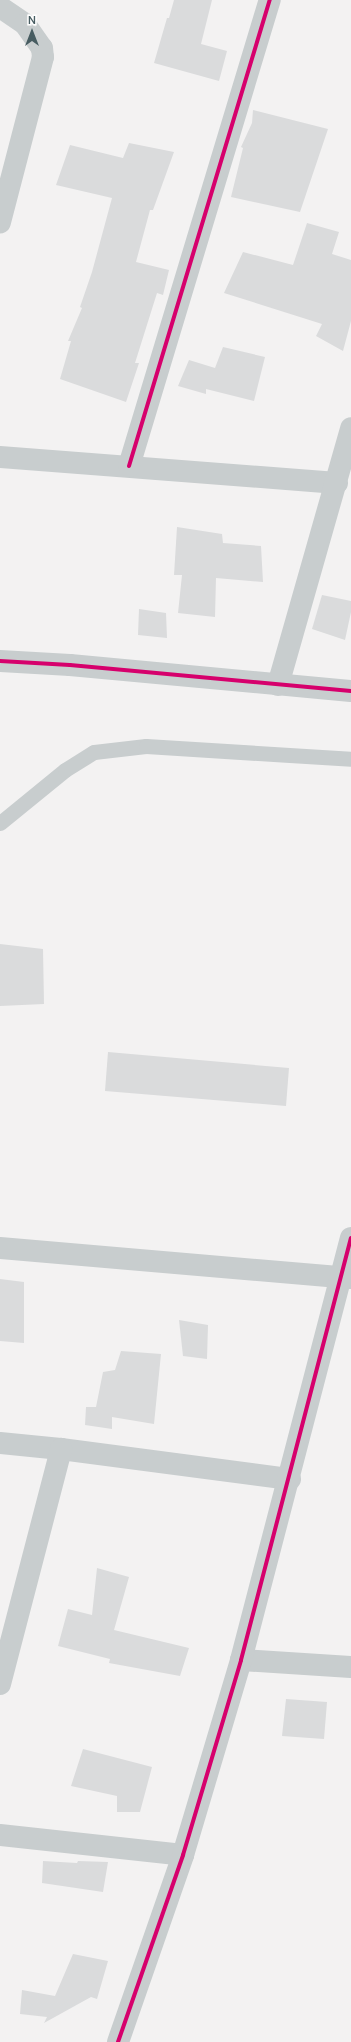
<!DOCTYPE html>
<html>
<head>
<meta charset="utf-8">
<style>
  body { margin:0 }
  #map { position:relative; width:351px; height:2042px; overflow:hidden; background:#f3f2f2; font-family:Manrope,sans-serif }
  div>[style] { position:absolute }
  .building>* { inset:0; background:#dadbdc }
  .lane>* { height:15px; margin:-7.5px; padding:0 7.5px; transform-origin:7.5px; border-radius:7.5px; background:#c8cdce }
  .street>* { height:22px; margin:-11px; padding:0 11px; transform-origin:11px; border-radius:11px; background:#c8cdce }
  .cycleway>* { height:4px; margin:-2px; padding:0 2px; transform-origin:2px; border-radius:2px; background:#d6006c }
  span { translate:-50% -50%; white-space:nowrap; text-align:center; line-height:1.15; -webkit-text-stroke:3px #fff; paint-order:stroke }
  .north { position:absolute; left:12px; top:12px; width:40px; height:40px; -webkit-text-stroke:3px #fff; paint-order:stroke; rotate:0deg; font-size:11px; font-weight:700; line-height:16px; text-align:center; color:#475c61 }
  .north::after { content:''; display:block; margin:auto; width:14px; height:18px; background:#475c61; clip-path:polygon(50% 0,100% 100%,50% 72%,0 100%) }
</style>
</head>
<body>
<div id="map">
  <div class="building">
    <div style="clip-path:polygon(174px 0,212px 0,201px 44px,227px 51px,219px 81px,154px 63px,167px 18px,169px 18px)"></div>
    <div style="clip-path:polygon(253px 110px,328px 129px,300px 212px,231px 197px,243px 148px,241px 147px,252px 123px)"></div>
    <div style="clip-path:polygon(129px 143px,174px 152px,153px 210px,150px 210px,136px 262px,169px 270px,163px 295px,157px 293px,135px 363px,139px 363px,126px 402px,60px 379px,71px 341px,68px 341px,82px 308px,80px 307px,92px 272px,112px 198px,56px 185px,70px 145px,123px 158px)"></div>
    <div style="clip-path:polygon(307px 223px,339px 232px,332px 254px,351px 260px,351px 321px,343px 351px,316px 336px,322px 324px,224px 293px,243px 252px,293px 265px)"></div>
    <div style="clip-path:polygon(223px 347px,265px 357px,254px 401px,206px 389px,206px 394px,178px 386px,189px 360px,215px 368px)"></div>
    <div style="clip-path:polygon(177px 527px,222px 534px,223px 543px,261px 546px,263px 582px,216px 578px,215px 617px,178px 613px,182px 575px,174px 575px)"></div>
    <div style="clip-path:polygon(322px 595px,351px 601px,351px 612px,345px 640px,312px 629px)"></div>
    <div style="clip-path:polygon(139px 609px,166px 613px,167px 638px,138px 635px)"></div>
    <div style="clip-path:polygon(0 944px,43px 949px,44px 1004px,0 1006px)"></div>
    <div style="clip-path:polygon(108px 1052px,289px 1068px,286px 1106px,105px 1091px)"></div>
    <div style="clip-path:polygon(0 1279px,24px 1282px,24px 1343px,0 1341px)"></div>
    <div style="clip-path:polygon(179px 1320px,208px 1325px,207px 1359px,183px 1356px)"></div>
    <div style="clip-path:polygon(121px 1351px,161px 1354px,154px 1424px,112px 1417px,112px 1429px,85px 1425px,86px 1407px,96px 1407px,103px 1372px,115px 1370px)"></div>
    <div style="clip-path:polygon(97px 1568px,129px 1577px,114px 1630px,189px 1648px,180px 1676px,109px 1663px,110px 1659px,58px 1646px,68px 1609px,92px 1615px)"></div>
    <div style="clip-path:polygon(286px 1699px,327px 1702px,324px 1739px,282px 1736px)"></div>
    <div style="clip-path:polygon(83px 1749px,152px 1767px,140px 1812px,117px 1812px,117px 1796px,71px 1786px)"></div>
    <div style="clip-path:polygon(43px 1861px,77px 1863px,78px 1861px,108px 1862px,103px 1892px,42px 1883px)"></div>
    <div style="clip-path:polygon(73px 1954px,108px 1961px,97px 1999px,91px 1997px,44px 2023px,47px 2017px,20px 2014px,22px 1990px,55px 1996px)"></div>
  </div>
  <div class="lane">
    <div style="left:0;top:823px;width:84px;rotate:-39.2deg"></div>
    <div style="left:65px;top:770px;width:34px;rotate:-32deg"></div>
    <div style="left:94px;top:752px;width:52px;rotate:-6.6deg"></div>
    <div style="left:146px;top:746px;width:205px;rotate:3.6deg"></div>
  </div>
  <div class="street">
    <div style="left:0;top:7px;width:30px;rotate:34deg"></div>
    <div style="left:25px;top:24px;width:29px;rotate:55deg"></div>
    <div style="left:42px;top:48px;width:9px;rotate:84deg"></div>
    <div style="left:43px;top:57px;width:171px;rotate:104.6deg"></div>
    <div style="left:0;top:457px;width:338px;rotate:4.4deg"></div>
    <div style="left:129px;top:466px;width:487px;rotate:-73.2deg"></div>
    <div style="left:0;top:661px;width:70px;rotate:3.3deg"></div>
    <div style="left:70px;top:665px;width:282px;rotate:5.3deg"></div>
    <div style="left:278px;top:685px;width:267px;rotate:-74.1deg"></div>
    <div style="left:0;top:1248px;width:352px;rotate:4.9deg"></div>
    <div style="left:0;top:1443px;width:61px;rotate:5.6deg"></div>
    <div style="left:61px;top:1449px;width:231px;rotate:7.5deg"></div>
    <div style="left:241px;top:1660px;width:110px;rotate:3.6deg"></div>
    <div style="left:0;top:1684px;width:243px;rotate:-75.4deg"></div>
    <div style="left:0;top:1835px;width:184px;rotate:6.2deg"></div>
    <div style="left:118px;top:2042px;width:198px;rotate:-70.8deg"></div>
    <div style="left:183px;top:1855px;width:203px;rotate:-73.4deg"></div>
    <div style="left:241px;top:1660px;width:436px;rotate:-75.4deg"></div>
  </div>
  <div class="cycleway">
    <div style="left:129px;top:466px;width:487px;rotate:-73.2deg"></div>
    <div style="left:0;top:661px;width:70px;rotate:3.3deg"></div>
    <div style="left:70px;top:665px;width:282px;rotate:5.3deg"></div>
    <div style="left:118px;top:2042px;width:198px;rotate:-70.8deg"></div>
    <div style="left:183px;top:1855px;width:203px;rotate:-73.4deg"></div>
    <div style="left:241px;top:1660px;width:436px;rotate:-75.4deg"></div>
  </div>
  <div class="north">N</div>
</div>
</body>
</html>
